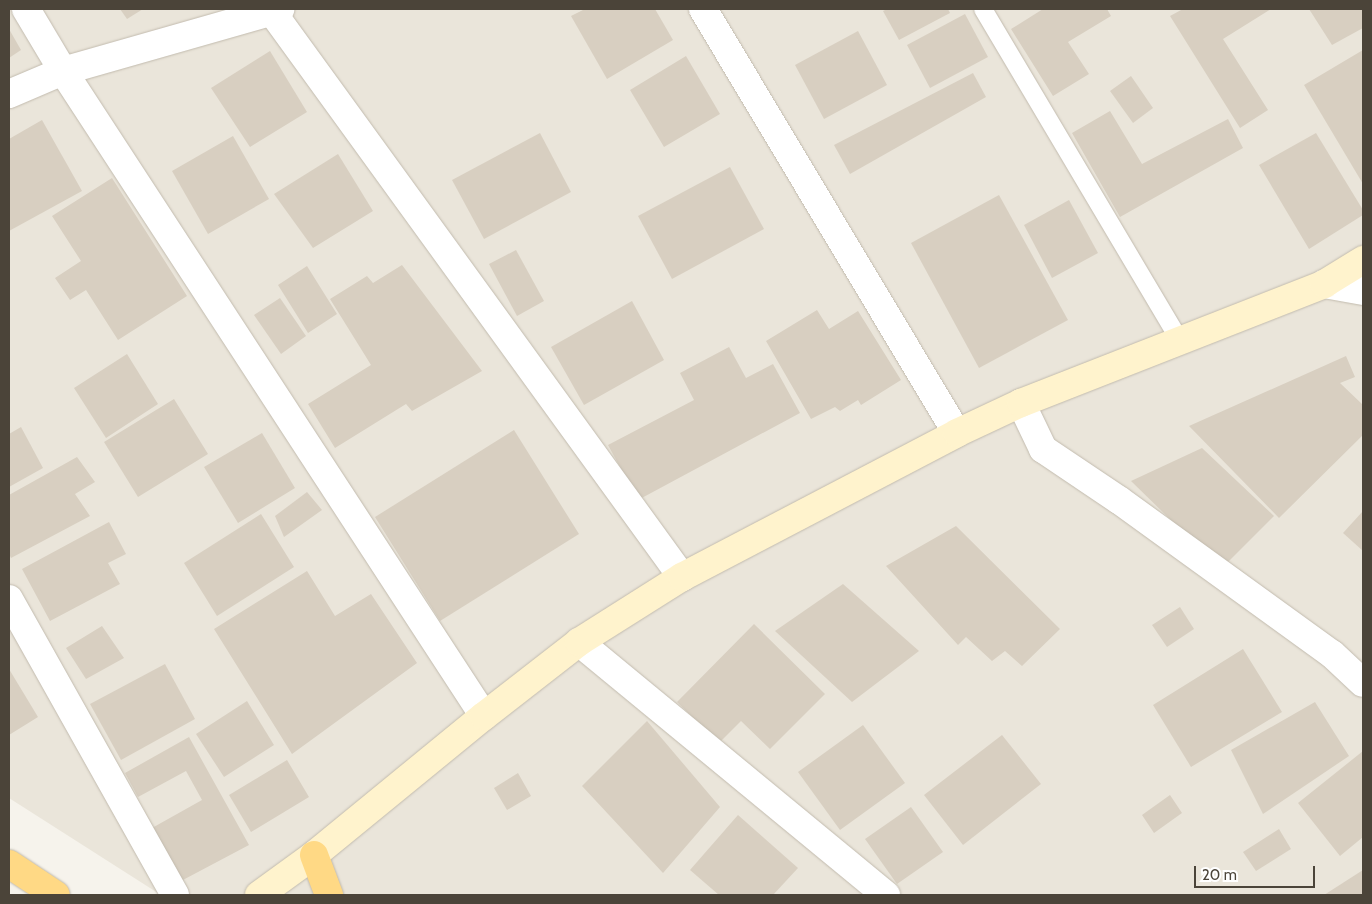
<!DOCTYPE html>
<html>
<head>
<meta charset="utf-8">
<style>
  body { margin:0 }
  #map { position:relative; width:1372px; height:904px; overflow:hidden; background:#f6f3ec; font-family:Cabin,sans-serif }
  div>[style] { position:absolute }
  .residential>* { inset:0; background:#eae5da }
  .building>* { inset:0; background:#d8cfc1 }
  .roads { filter:drop-shadow(0 0 1px #c2bbae) drop-shadow(0 0 1px #c2bbae) }
  .service>* { height:18px; margin:-9px; padding:0 9px; transform-origin:9px; border-radius:9px; background:#fff }
  .minor>* { height:28px; margin:-14px; padding:0 14px; transform-origin:14px; border-radius:14px; background:#fff }
  .secondary>* { height:28px; margin:-14px; padding:0 14px; transform-origin:14px; border-radius:14px; background:#fff3cd }
  .trunk>* { height:28px; margin:-14px; padding:0 14px; transform-origin:14px; border-radius:14px; background:#ffd985 }
  span { translate:-50% -50%; white-space:nowrap; text-align:center; line-height:1.15; -webkit-text-stroke:4.5px #fff; paint-order:stroke }
  .frame { position:absolute; inset:0; border:10px solid #4b4439; pointer-events:none }
  .scale { position:absolute; left:1194px; top:866px; width:121px; height:22px; box-sizing:border-box; border:2px solid #4b4439; border-top:0; padding-left:6px; font-size:15px; line-height:18px; white-space:nowrap; color:#4b4439; -webkit-text-stroke:4px #fff; paint-order:stroke }
</style>
</head>
<body>
<div id="map">
  <div class="residential">
    <div style="clip-path:polygon(9px 9px,1363px 9px,1363px 895px,161px 895px,9px 798px)"></div>
  </div>
  <div class="building">
    <div style="clip-path:polygon(120px 9px,143px 9px,127px 19px)"></div>
    <div style="clip-path:polygon(585px 9px,655px 9px,673px 40px,607px 79px,571px 16px)"></div>
    <div style="clip-path:polygon(887px 9px,948px 9px,950px 13px,899px 40px,883px 11px)"></div>
    <div style="clip-path:polygon(1043px 9px,1107px 9px,1111px 16px,1068px 42px,1089px 74px,1053px 96px,1011px 29px)"></div>
    <div style="clip-path:polygon(1183px 9px,1271px 9px,1223px 39px,1268px 110px,1240px 128px,1170px 16px)"></div>
    <div style="clip-path:polygon(1309px 9px,1363px 9px,1363px 28px,1332px 45px)"></div>
    <div style="clip-path:polygon(965px 14px,988px 57px,930px 88px,907px 45px)"></div>
    <div style="clip-path:polygon(9px 29px,21px 50px,9px 58px)"></div>
    <div style="clip-path:polygon(858px 31px,887px 85px,824px 119px,795px 65px)"></div>
    <div style="clip-path:polygon(1363px 50px,1363px 184px,1304px 85px)"></div>
    <div style="clip-path:polygon(270px 51px,307px 112px,250px 147px,211px 88px)"></div>
    <div style="clip-path:polygon(686px 56px,720px 114px,664px 147px,630px 90px)"></div>
    <div style="clip-path:polygon(973px 73px,986px 97px,850px 174px,834px 145px)"></div>
    <div style="clip-path:polygon(1131px 76px,1153px 108px,1133px 123px,1110px 91px)"></div>
    <div style="clip-path:polygon(1110px 111px,1142px 164px,1228px 119px,1243px 148px,1120px 217px,1072px 133px)"></div>
    <div style="clip-path:polygon(42px 120px,82px 191px,9px 231px,9px 139px)"></div>
    <div style="clip-path:polygon(540px 133px,571px 192px,484px 239px,452px 180px)"></div>
    <div style="clip-path:polygon(1316px 133px,1363px 210px,1363px 215px,1309px 249px,1259px 165px)"></div>
    <div style="clip-path:polygon(233px 136px,269px 199px,208px 234px,172px 171px)"></div>
    <div style="clip-path:polygon(338px 154px,373px 211px,313px 248px,274px 194px)"></div>
    <div style="clip-path:polygon(730px 167px,764px 229px,672px 279px,638px 216px)"></div>
    <div style="clip-path:polygon(112px 178px,187px 296px,118px 340px,86px 290px,70px 300px,55px 278px,81px 261px,52px 216px)"></div>
    <div style="clip-path:polygon(999px 195px,1068px 320px,979px 368px,911px 243px)"></div>
    <div style="clip-path:polygon(1069px 200px,1098px 253px,1052px 278px,1024px 225px)"></div>
    <div style="clip-path:polygon(516px 250px,544px 301px,517px 316px,489px 264px)"></div>
    <div style="clip-path:polygon(402px 265px,482px 371px,412px 411px,406px 404px,335px 448px,308px 404px,371px 365px,330px 299px,367px 276px,373px 283px)"></div>
    <div style="clip-path:polygon(307px 266px,337px 314px,308px 333px,278px 285px)"></div>
    <div style="clip-path:polygon(280px 298px,306px 336px,281px 354px,254px 315px)"></div>
    <div style="clip-path:polygon(632px 301px,664px 360px,584px 405px,551px 347px)"></div>
    <div style="clip-path:polygon(817px 310px,829px 329px,858px 311px,901px 380px,861px 405px,858px 400px,840px 411px,835px 407px,811px 419px,766px 341px)"></div>
    <div style="clip-path:polygon(729px 347px,746px 378px,773px 364px,800px 413px,638px 500px,608px 445px,694px 400px,680px 373px)"></div>
    <div style="clip-path:polygon(127px 354px,158px 404px,106px 438px,74px 388px)"></div>
    <div style="clip-path:polygon(1346px 356px,1355px 377px,1340px 383px,1363px 405px,1363px 435px,1279px 518px,1189px 426px)"></div>
    <div style="clip-path:polygon(174px 399px,208px 454px,138px 497px,104px 442px)"></div>
    <div style="clip-path:polygon(21px 427px,43px 468px,9px 487px,9px 434px)"></div>
    <div style="clip-path:polygon(514px 430px,579px 534px,440px 621px,375px 517px)"></div>
    <div style="clip-path:polygon(262px 433px,295px 488px,238px 523px,204px 467px)"></div>
    <div style="clip-path:polygon(1202px 448px,1274px 516px,1221px 569px,1131px 481px)"></div>
    <div style="clip-path:polygon(77px 457px,95px 482px,75px 494px,90px 516px,11px 558px,9px 554px,9px 495px)"></div>
    <div style="clip-path:polygon(307px 492px,322px 510px,284px 537px,275px 516px)"></div>
    <div style="clip-path:polygon(1363px 511px,1363px 551px,1343px 533px)"></div>
    <div style="clip-path:polygon(261px 514px,294px 567px,217px 616px,184px 563px)"></div>
    <div style="clip-path:polygon(109px 522px,126px 554px,108px 563px,120px 584px,50px 621px,22px 569px)"></div>
    <div style="clip-path:polygon(956px 526px,1060px 629px,1022px 666px,1005px 651px,992px 661px,966px 637px,958px 645px,886px 566px)"></div>
    <div style="clip-path:polygon(307px 571px,335px 616px,371px 594px,417px 663px,292px 754px,214px 629px)"></div>
    <div style="clip-path:polygon(843px 584px,919px 651px,852px 702px,775px 631px)"></div>
    <div style="clip-path:polygon(1180px 607px,1194px 629px,1167px 647px,1152px 625px)"></div>
    <div style="clip-path:polygon(754px 624px,825px 694px,770px 749px,741px 721px,719px 743px,677px 702px)"></div>
    <div style="clip-path:polygon(102px 626px,124px 658px,86px 679px,66px 648px)"></div>
    <div style="clip-path:polygon(1243px 649px,1282px 712px,1191px 767px,1153px 705px)"></div>
    <div style="clip-path:polygon(165px 664px,195px 719px,121px 760px,90px 704px)"></div>
    <div style="clip-path:polygon(9px 669px,38px 717px,9px 735px)"></div>
    <div style="clip-path:polygon(247px 701px,274px 745px,224px 777px,196px 734px)"></div>
    <div style="clip-path:polygon(1315px 702px,1349px 756px,1263px 814px,1231px 750px)"></div>
    <div style="clip-path:polygon(647px 721px,720px 807px,663px 873px,582px 786px)"></div>
    <div style="clip-path:polygon(863px 725px,905px 783px,840px 830px,798px 772px)"></div>
    <div style="clip-path:polygon(1002px 735px,1041px 784px,963px 845px,924px 795px)"></div>
    <div style="clip-path:polygon(189px 737px,249px 845px,181px 881px,152px 828px,202px 800px,186px 771px,138px 797px,125px 773px)"></div>
    <div style="clip-path:polygon(1363px 751px,1363px 837px,1340px 856px,1298px 803px)"></div>
    <div style="clip-path:polygon(287px 760px,309px 797px,251px 832px,229px 795px)"></div>
    <div style="clip-path:polygon(518px 773px,531px 796px,507px 810px,494px 788px)"></div>
    <div style="clip-path:polygon(1170px 795px,1182px 813px,1154px 833px,1142px 815px)"></div>
    <div style="clip-path:polygon(911px 807px,943px 852px,897px 884px,865px 839px)"></div>
    <div style="clip-path:polygon(738px 815px,798px 868px,773px 895px,719px 895px,690px 870px)"></div>
    <div style="clip-path:polygon(1279px 829px,1291px 849px,1256px 871px,1243px 852px)"></div>
    <div style="clip-path:polygon(1363px 870px,1363px 895px,1324px 895px)"></div>
  </div>
  <div class="roads">
    <div class="service">
      <div style="left:983px;top:9px;width:387px;rotate:59.3deg"></div>
    </div>
    <div class="minor">
      <div style="left:26px;top:9px;width:72px;rotate:59.2deg"></div>
      <div style="left:63px;top:71px;width:770px;rotate:56.87deg"></div>
      <div style="left:270px;top:9px;width:702px;rotate:54.04deg"></div>
      <div style="left:703px;top:9px;width:494px;rotate:59.1deg"></div>
      <div style="left:9px;top:94px;width:59px;rotate:-23.1deg"></div>
      <div style="left:63px;top:71px;width:226px;rotate:-15.9deg"></div>
      <div style="left:1324px;top:284px;width:40px;rotate:10deg"></div>
      <div style="left:1021px;top:403px;width:51px;rotate:64.4deg"></div>
      <div style="left:1043px;top:449px;width:92px;rotate:33.9deg"></div>
      <div style="left:1119px;top:500px;width:263px;rotate:35.9deg"></div>
      <div style="left:1332px;top:654px;width:42px;rotate:43.1deg"></div>
      <div style="left:9px;top:599px;width:339px;rotate:60.7deg"></div>
      <div style="left:579px;top:642px;width:398px;rotate:39.5deg"></div>
    </div>
    <div class="secondary">
      <div style="left:259px;top:895px;width:68px;rotate:-36deg"></div>
      <div style="left:314px;top:855px;width:220px;rotate:-39.3deg"></div>
      <div style="left:484px;top:716px;width:120px;rotate:-37.9deg"></div>
      <div style="left:579px;top:642px;width:122px;rotate:-32.3deg"></div>
      <div style="left:682px;top:577px;width:310px;rotate:-27.6deg"></div>
      <div style="left:957px;top:433px;width:71px;rotate:-25.1deg"></div>
      <div style="left:1021px;top:403px;width:326px;rotate:-21.4deg"></div>
      <div style="left:1324px;top:284px;width:46px;rotate:-31.6deg"></div>
    </div>
    <div class="trunk">
      <div style="left:314px;top:855px;width:43px;rotate:69.4deg"></div>
      <div style="left:9px;top:864px;width:56px;rotate:33.4deg"></div>
    </div>
  </div>
  <div class="frame"></div>
  <div class="scale">20 m</div>
</div>
</body>
</html>
